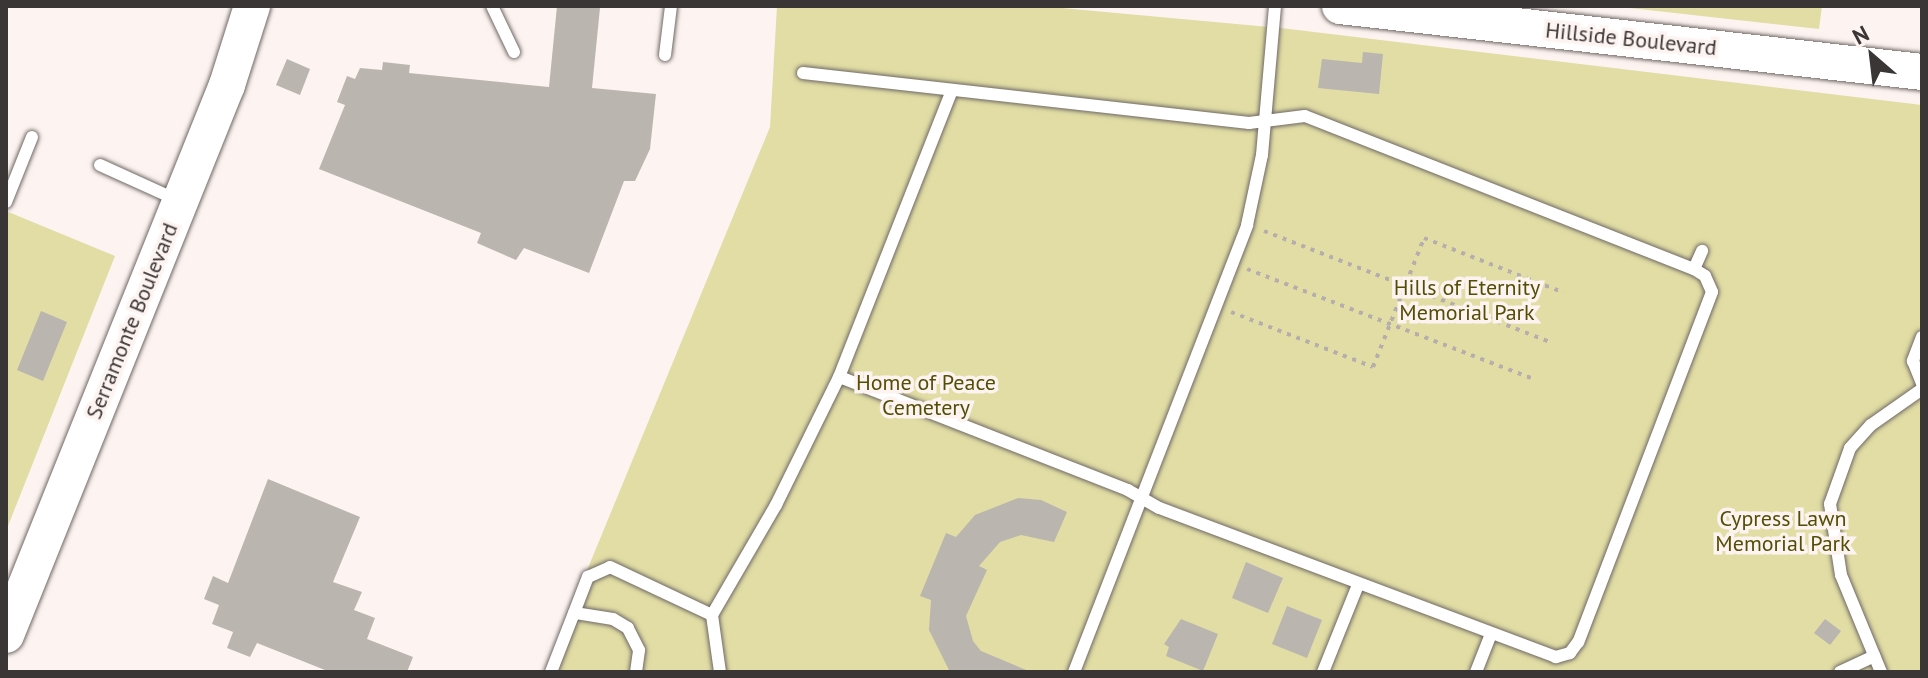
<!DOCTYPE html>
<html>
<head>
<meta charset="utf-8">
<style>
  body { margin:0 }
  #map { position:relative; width:1928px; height:678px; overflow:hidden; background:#fdf4f1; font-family:"PT Sans",sans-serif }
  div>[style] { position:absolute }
  .green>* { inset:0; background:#e1dda4 }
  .building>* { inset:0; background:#bab5af }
  .path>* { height:4px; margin-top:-2px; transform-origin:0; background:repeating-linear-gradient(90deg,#b5aeac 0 4px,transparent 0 10px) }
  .roads { filter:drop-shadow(0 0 2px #706866) drop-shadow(0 0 2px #706866) }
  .service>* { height:12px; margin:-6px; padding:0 6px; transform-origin:6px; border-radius:6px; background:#fff }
  .secondary>* { height:36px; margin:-18px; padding:0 18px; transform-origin:18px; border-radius:18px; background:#fff }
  span { translate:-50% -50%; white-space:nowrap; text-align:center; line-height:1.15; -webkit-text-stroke:7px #fdf4f1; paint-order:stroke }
  .street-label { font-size:22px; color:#3a3635 }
  .park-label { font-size:22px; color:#544e05 }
  .frame { position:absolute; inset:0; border:8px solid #3a3635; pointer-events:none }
  .north { position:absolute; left:1832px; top:16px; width:80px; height:80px; -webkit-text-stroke:6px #fdf4f1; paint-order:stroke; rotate:332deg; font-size:22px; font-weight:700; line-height:32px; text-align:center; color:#3a3635 }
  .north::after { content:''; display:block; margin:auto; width:28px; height:36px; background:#3a3635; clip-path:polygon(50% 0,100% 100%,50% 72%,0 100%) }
</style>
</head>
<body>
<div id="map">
  <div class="green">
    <div style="clip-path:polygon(777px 6px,1040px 6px,1281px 28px,1922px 105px,1922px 672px,545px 672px,770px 127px)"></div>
    <div style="clip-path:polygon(1612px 6px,1822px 6px,1819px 29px)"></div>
    <div style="clip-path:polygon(6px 211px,115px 256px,6px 531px)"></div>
  </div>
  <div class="building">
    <div style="clip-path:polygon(557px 6px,600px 8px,592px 88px,656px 94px,650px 149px,635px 181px,624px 181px,589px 273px,524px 248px,516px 260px,477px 243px,481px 233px,319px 169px,345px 105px,337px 102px,347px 76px,355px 79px,360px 68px,382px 70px,383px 62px,410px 65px,409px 73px,549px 87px)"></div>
    <div style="clip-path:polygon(1363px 52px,1383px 54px,1379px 94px,1318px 88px,1322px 59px,1362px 63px)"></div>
    <div style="clip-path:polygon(287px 59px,310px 69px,300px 95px,276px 85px)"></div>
    <div style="clip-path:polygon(41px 311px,67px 322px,43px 381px,17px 370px)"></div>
    <div style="clip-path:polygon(268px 479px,360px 517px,333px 582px,362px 592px,354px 610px,375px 618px,367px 639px,413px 657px,407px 672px,330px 672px,257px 643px,250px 657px,227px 648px,233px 632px,212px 624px,219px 605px,204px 599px,213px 576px,228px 583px)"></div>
    <div style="clip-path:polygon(1018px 498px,1041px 500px,1067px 512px,1054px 542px,1021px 535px,1000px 542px,979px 566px,987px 570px,966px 616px,973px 641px,981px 651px,1031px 672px,950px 672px,929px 630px,931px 600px,920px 596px,946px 533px,956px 537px,975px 515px)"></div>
    <div style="clip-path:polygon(1246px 562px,1283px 578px,1268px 613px,1232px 598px)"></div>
    <div style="clip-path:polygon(1287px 606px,1322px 620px,1307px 658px,1272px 644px)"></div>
    <div style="clip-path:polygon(1181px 619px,1218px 634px,1203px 671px,1166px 656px,1169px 647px,1164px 644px)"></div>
    <div style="clip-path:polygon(1825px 619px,1841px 631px,1830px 645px,1814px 633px)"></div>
  </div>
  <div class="path">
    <div style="left:1264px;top:231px;width:305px;rotate:21.2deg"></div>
    <div style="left:1247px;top:269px;width:304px;rotate:21deg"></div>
    <div style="left:1231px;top:312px;width:152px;rotate:21.2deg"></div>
    <div style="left:1373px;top:367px;width:139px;rotate:-68.4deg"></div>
    <div style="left:1424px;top:238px;width:150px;rotate:21.4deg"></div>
  </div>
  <div class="roads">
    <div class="service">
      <div style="left:492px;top:6px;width:51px;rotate:64.4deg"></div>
      <div style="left:665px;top:55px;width:49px;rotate:-83deg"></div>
      <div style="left:803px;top:73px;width:449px;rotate:6.4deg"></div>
      <div style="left:1249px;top:123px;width:56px;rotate:-7.1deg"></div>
      <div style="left:1305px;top:116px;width:418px;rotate:21.5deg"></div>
      <div style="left:1694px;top:269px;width:13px;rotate:32deg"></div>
      <div style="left:1705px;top:276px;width:17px;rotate:66deg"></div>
      <div style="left:1712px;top:292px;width:375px;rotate:110.9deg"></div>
      <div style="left:1578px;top:642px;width:14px;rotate:126deg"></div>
      <div style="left:1570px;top:653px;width:15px;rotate:164deg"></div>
      <div style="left:1556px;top:657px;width:424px;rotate:-159.4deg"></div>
      <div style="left:1159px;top:508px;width:36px;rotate:-150deg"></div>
      <div style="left:1128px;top:490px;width:310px;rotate:-158.6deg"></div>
      <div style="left:100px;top:165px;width:85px;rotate:24.4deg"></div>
      <div style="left:6px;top:202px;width:70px;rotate:-68.2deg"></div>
      <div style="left:1694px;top:269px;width:20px;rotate:-66deg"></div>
      <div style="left:1922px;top:337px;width:26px;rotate:111deg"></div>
      <div style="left:1913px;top:361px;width:24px;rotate:68deg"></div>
      <div style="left:551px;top:672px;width:63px;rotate:-68.7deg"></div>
      <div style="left:636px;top:672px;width:22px;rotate:-82deg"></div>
      <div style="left:639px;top:650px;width:25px;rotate:-117deg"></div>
      <div style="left:628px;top:628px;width:17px;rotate:-149deg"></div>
      <div style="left:613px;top:619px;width:39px;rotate:-171deg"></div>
      <div style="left:574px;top:613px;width:39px;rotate:-69deg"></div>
      <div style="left:588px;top:577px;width:24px;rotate:-24deg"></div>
      <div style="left:610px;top:567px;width:113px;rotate:25.2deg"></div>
      <div style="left:720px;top:672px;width:58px;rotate:-98deg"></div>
      <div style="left:712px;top:615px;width:127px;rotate:-59.8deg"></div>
      <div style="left:776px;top:505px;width:143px;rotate:-63.8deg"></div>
      <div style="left:839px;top:377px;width:308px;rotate:-68.5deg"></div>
      <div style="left:1074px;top:672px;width:479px;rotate:-68.8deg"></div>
      <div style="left:1247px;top:225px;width:72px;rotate:-77.9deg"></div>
      <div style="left:1262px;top:155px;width:150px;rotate:-85deg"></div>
      <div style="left:1323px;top:672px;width:94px;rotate:-68.1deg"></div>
      <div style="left:1476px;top:672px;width:41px;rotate:-68.5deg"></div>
      <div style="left:1840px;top:672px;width:38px;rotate:-25deg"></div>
      <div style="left:1881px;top:672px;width:105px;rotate:-112.4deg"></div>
      <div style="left:1841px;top:575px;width:72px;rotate:-98.8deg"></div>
      <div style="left:1830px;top:504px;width:59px;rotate:-70.3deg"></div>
      <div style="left:1850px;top:448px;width:31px;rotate:-48deg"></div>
      <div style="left:1871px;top:425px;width:62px;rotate:-35.2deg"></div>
    </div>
    <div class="secondary">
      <div style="left:1340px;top:6px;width:586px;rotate:6.47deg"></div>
      <div style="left:6px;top:635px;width:593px;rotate:-68.11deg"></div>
      <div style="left:227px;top:85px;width:83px;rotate:-72.4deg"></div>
    </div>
  </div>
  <div class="street-label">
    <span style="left:1631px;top:39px;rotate:6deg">Hillside Boulevard</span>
    <span style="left:132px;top:321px;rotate:-68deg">Serramonte Boulevard</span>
  </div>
  <div class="park-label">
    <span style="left:1467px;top:300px">Hills of Eternity<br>Memorial Park</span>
    <span style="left:926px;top:395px">Home of Peace<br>Cemetery</span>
    <span style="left:1783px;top:531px">Cypress Lawn<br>Memorial Park</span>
  </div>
  <div class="frame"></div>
  <div class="north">N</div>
</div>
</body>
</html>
